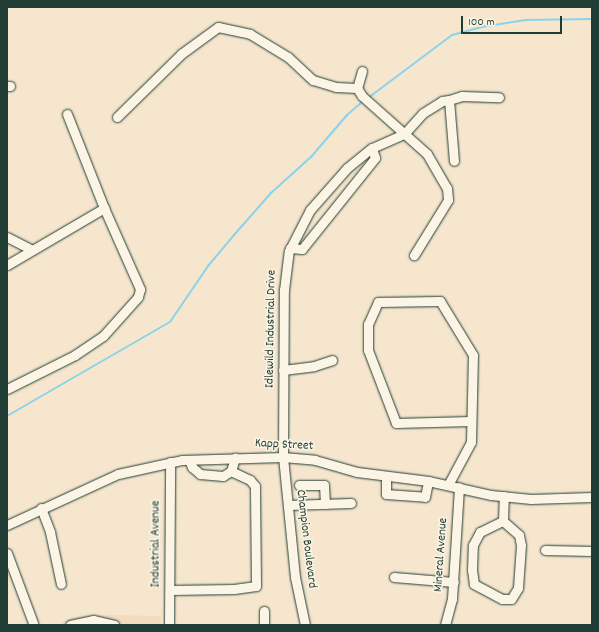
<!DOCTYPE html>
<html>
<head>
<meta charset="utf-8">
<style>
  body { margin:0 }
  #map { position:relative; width:599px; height:632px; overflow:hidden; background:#f6e6ce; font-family:Dekko,sans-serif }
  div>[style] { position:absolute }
  .built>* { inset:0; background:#f2dcbe }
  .stream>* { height:2px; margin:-1px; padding:0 1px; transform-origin:1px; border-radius:1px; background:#8bd3ec }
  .roads { filter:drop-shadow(0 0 1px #1f3d34) drop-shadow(0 0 1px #1f3d34) }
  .minor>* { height:9px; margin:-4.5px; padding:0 4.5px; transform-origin:4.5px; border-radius:4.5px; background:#fcf5e5 }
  span { translate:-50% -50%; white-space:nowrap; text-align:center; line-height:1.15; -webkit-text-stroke:3px #fcf5e5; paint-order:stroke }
  .street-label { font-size:13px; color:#1f3d34 }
  .frame { position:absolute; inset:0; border:8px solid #1f3d34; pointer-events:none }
  .scale { position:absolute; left:461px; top:16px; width:101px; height:18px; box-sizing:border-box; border:2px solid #1f3d34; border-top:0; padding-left:5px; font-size:12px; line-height:14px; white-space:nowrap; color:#1f3d34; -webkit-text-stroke:3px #fcf5e5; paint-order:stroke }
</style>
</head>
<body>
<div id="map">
  <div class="built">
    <div style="clip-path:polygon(112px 615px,161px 616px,161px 625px,58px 625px,73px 617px)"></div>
  </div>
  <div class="stream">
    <div style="left:368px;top:98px;width:105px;rotate:-36.9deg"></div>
    <div style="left:452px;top:35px;width:30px;rotate:-15deg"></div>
    <div style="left:481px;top:27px;width:45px;rotate:-9deg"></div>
    <div style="left:525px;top:20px;width:67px;rotate:-0.9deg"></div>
    <div style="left:7px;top:416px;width:188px;rotate:-30deg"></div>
    <div style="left:170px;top:322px;width:68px;rotate:-55.8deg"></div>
    <div style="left:208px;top:266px;width:40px;rotate:-50deg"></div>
    <div style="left:234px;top:235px;width:56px;rotate:-48.6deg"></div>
    <div style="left:271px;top:193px;width:54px;rotate:-42deg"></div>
    <div style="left:311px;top:157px;width:55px;rotate:-49.4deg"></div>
    <div style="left:347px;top:115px;width:21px;rotate:-41deg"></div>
  </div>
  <div class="roads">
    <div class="minor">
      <div style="left:362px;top:71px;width:18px;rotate:106deg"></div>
      <div style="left:357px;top:88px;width:9px;rotate:58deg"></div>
      <div style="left:362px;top:96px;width:87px;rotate:41.7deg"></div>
      <div style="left:427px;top:154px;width:39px;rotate:60deg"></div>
      <div style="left:447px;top:188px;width:12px;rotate:85deg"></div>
      <div style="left:448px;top:200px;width:65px;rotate:121.7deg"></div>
      <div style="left:7px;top:86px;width:3px"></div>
      <div style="left:449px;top:100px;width:14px;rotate:-17deg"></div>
      <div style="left:462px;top:96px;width:37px;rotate:2deg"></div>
      <div style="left:67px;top:114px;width:101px;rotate:68.5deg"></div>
      <div style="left:117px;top:117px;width:90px;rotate:-44.5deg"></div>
      <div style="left:181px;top:54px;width:46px;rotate:-36.1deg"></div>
      <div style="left:218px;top:27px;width:33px;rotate:12deg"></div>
      <div style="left:250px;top:34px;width:44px;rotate:31.2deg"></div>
      <div style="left:288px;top:57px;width:34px;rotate:43deg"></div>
      <div style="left:313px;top:80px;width:24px;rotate:17deg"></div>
      <div style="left:336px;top:87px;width:21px;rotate:3deg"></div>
      <div style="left:7px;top:237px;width:28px;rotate:27deg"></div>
      <div style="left:290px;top:248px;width:12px;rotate:5deg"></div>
      <div style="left:302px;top:249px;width:117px;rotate:-51.3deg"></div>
      <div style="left:375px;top:158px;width:10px;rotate:-107deg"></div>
      <div style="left:7px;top:265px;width:113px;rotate:-30.4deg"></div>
      <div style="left:104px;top:208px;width:89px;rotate:66deg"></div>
      <div style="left:140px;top:289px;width:8px;rotate:104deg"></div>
      <div style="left:138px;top:297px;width:52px;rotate:131.9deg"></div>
      <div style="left:103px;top:336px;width:34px;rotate:146deg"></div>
      <div style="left:75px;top:355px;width:76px;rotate:153.4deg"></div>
      <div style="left:283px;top:370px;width:31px;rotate:-7deg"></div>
      <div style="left:314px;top:366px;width:19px;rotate:-18deg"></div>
      <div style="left:189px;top:460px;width:8px;rotate:67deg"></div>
      <div style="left:192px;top:467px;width:11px;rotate:41deg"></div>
      <div style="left:200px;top:474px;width:23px;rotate:5deg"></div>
      <div style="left:223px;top:476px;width:9px;rotate:-32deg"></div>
      <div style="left:231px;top:471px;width:14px;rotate:-73deg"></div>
      <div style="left:386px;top:476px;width:18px;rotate:90deg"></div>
      <div style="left:386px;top:494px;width:39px;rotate:4deg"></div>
      <div style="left:425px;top:497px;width:16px;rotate:-79deg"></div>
      <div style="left:299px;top:485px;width:25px"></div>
      <div style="left:324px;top:485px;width:19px;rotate:87deg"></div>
      <div style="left:448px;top:485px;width:49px;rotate:-61.9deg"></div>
      <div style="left:471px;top:442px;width:87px;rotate:-88.7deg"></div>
      <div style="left:473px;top:355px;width:63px;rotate:-121.4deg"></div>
      <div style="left:440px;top:301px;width:62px;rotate:179.1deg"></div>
      <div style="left:378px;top:302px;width:24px;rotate:114deg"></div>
      <div style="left:368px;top:324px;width:26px;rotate:90deg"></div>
      <div style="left:368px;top:350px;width:78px;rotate:69deg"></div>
      <div style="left:396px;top:423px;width:75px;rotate:-1.5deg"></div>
      <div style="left:288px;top:505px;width:63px;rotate:-1.8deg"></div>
      <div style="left:41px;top:508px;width:26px;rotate:69deg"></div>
      <div style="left:50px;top:532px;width:53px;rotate:78.1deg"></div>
      <div style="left:503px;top:521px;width:21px;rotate:41deg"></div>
      <div style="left:519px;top:535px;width:10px;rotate:79deg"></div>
      <div style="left:521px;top:545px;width:43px;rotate:94deg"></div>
      <div style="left:518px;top:588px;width:13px;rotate:122deg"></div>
      <div style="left:511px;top:599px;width:9px;rotate:180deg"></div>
      <div style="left:502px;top:599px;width:32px;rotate:-152deg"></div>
      <div style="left:474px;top:584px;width:14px;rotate:-98deg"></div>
      <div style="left:472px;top:570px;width:25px;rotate:-88deg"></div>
      <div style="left:473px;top:545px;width:15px;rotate:-62deg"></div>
      <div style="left:480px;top:532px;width:25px;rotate:-26deg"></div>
      <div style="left:503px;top:521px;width:25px;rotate:-88deg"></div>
      <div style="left:7px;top:525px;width:122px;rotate:-24.7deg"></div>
      <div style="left:118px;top:474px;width:66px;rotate:-12.3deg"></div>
      <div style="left:182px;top:460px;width:101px;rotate:-1.7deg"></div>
      <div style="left:283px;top:457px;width:32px;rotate:5deg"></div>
      <div style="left:315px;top:460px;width:44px;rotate:15.9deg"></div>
      <div style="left:357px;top:472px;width:72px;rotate:7.2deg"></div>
      <div style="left:428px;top:481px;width:65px;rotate:12.5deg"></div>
      <div style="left:491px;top:495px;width:40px;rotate:5.7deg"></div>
      <div style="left:531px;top:499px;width:61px;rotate:-1.9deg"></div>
      <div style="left:545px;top:550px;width:47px;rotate:1.2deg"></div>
      <div style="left:7px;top:553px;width:75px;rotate:69.6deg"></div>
      <div style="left:394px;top:577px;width:60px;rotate:4.8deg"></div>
      <div style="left:171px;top:590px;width:63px;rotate:-0.9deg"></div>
      <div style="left:234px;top:589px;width:22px;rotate:-8deg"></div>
      <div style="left:256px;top:586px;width:100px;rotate:-90.6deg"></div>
      <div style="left:255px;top:486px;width:8px;rotate:-130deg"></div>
      <div style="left:250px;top:480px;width:21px;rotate:-155deg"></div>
      <div style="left:264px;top:611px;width:14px;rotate:90deg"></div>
      <div style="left:70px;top:625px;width:24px;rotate:-12deg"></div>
      <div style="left:93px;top:620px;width:22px;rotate:13deg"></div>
      <div style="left:169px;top:625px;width:163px;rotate:-89.6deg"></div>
      <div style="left:305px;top:625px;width:49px;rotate:-101.8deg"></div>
      <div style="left:295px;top:577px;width:121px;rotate:-95.7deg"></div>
      <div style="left:283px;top:457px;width:167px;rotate:-89.7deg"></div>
      <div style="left:284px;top:290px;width:39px;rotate:-83deg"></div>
      <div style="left:289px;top:251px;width:46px;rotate:-62.9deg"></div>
      <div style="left:310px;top:210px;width:56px;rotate:-48.6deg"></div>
      <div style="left:347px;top:168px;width:32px;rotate:-39deg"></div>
      <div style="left:372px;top:148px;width:35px;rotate:-24deg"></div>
      <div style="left:404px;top:134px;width:28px;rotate:-48deg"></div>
      <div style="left:423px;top:113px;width:22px;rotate:-32deg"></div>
      <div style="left:442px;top:101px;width:7px;rotate:-8deg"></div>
      <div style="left:449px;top:100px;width:61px;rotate:85.3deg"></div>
      <div style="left:445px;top:625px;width:27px;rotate:-75deg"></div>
      <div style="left:452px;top:599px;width:112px;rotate:-86.4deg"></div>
    </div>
  </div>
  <div class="street-label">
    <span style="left:272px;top:329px;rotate:-89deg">Idlewild Industrial Drive</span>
    <span style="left:284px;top:446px;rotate:3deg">Kapp Street</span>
    <span style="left:305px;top:539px;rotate:83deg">Champion Boulevard</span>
    <span style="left:157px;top:544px;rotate:-90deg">Industrial Avenue</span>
    <span style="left:442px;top:555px;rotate:-86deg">Mineral Avenue</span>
  </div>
  <div class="frame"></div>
  <div class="scale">100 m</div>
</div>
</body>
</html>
